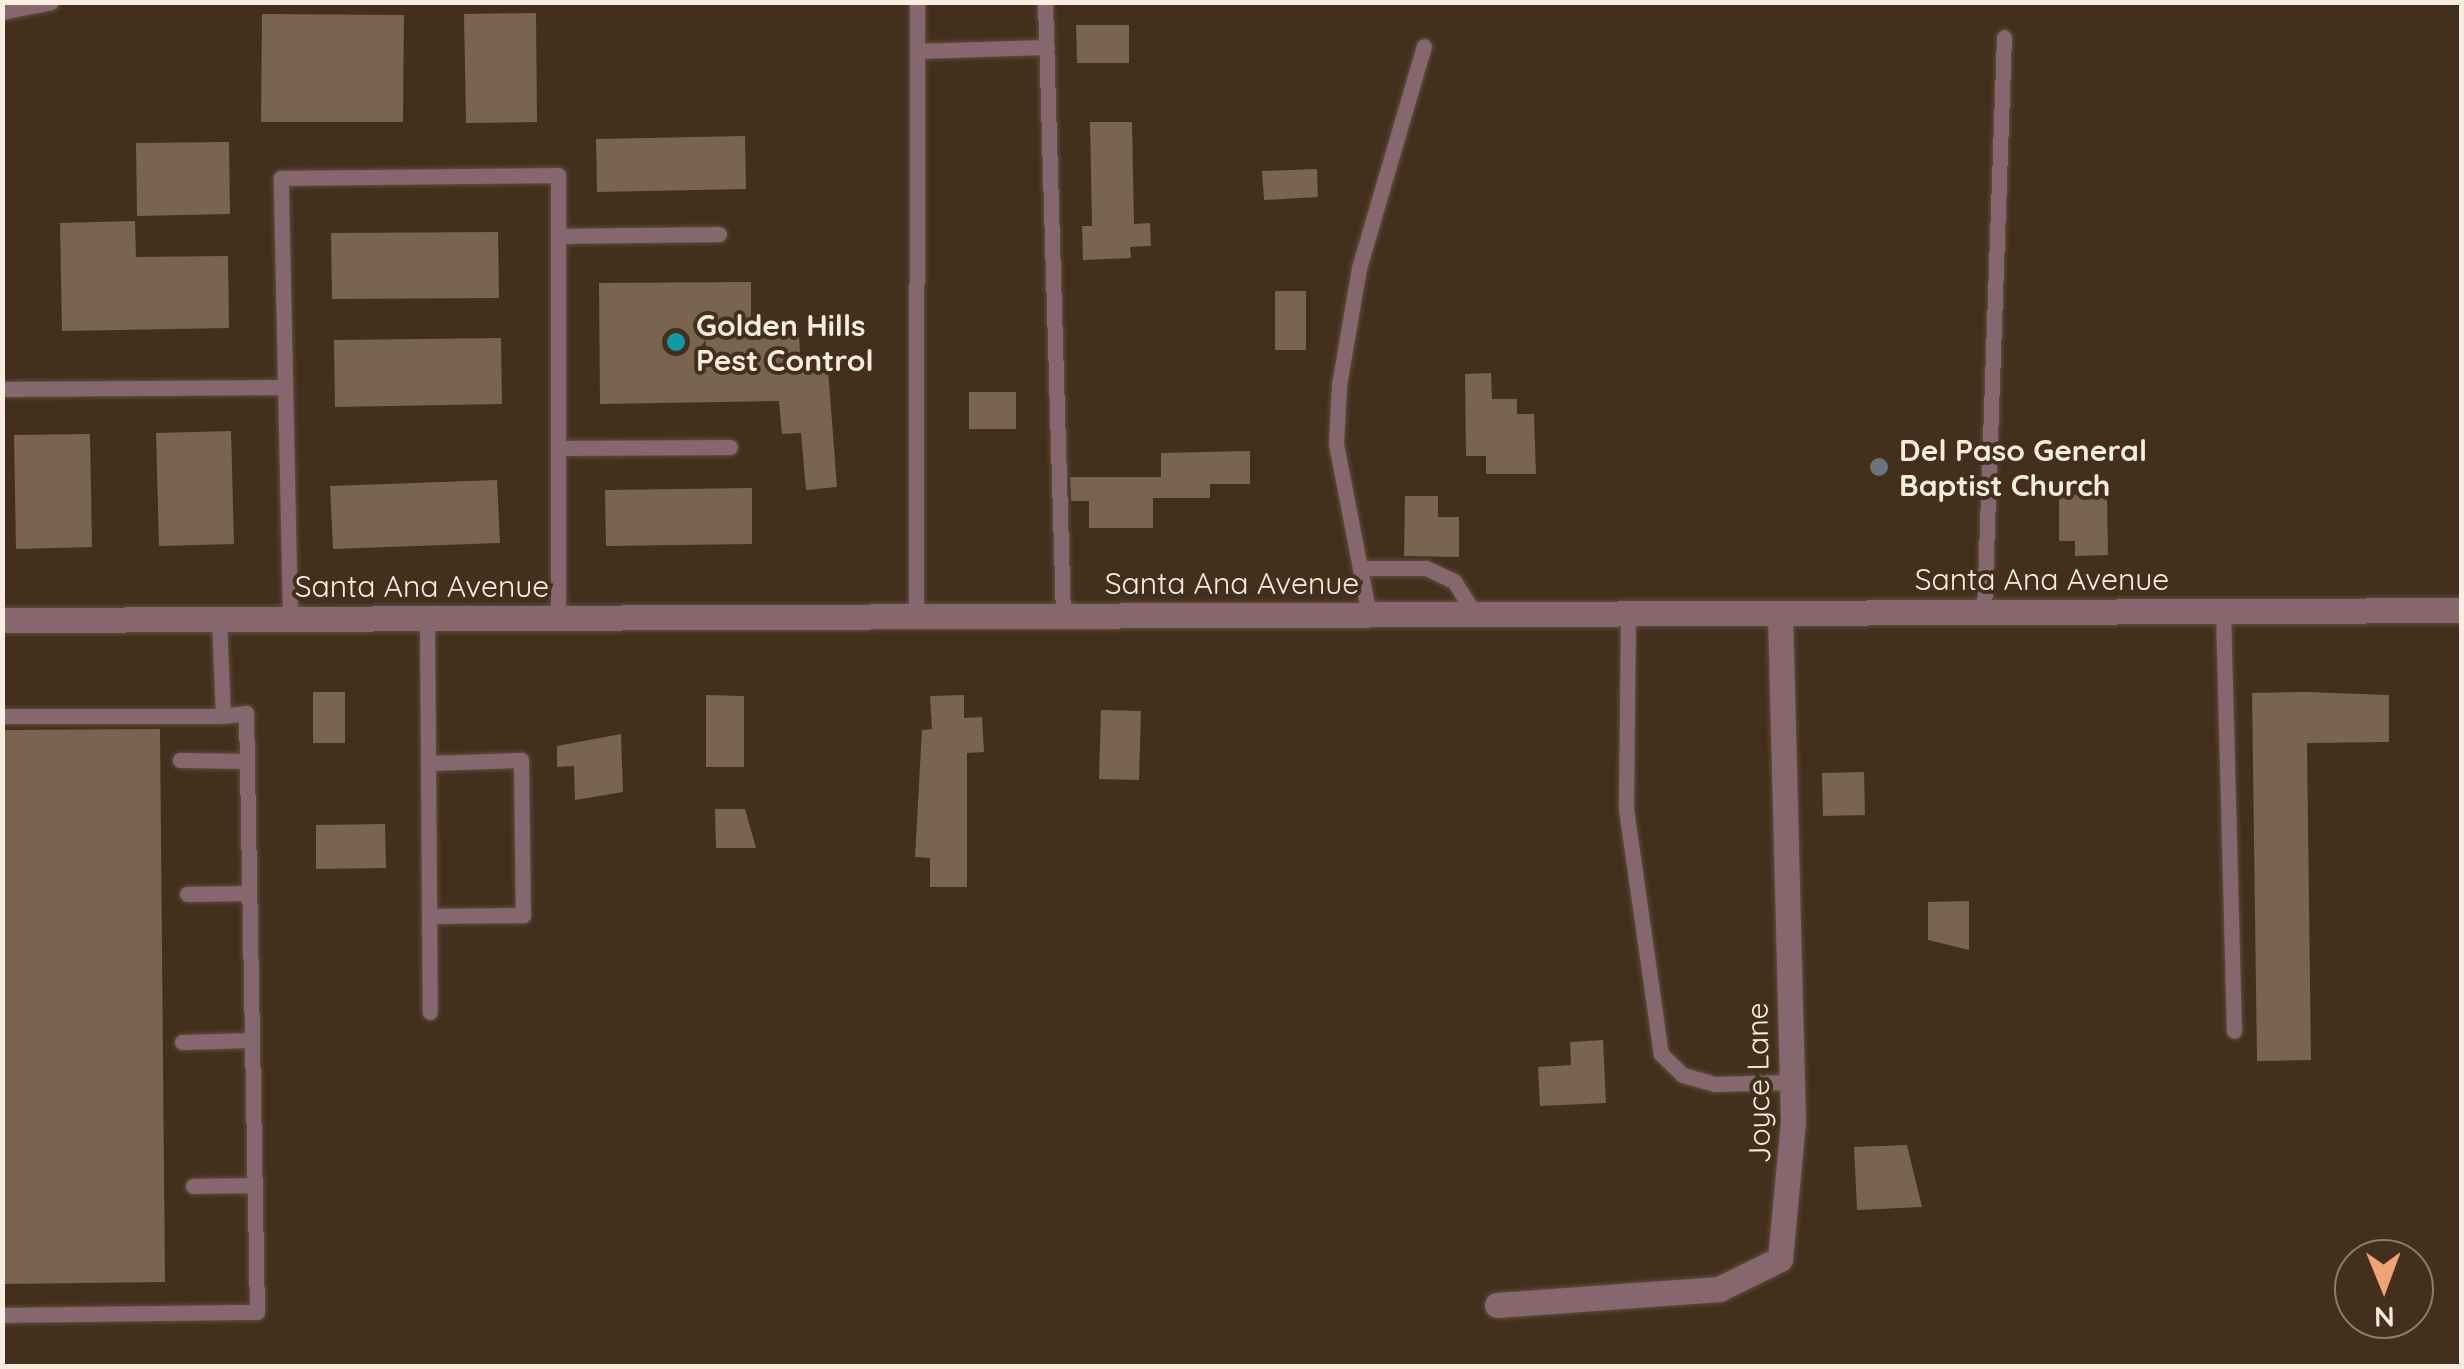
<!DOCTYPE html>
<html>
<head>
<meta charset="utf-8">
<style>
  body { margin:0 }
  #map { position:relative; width:2464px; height:1369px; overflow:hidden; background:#42301d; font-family:Quicksand,sans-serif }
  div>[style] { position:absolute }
  .building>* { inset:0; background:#78644f }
  .roads { filter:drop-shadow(0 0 2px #5f4e3d) drop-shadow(0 0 2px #5f4e3d) }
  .lane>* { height:15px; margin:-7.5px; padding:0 7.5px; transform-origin:7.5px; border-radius:7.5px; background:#85676d }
  .street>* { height:25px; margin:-12.5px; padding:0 12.5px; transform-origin:12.5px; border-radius:12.5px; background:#85676d }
  .dots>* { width:28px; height:28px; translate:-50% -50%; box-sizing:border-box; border:5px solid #42301d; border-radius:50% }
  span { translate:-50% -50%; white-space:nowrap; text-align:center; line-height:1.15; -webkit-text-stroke:8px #42301d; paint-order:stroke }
  .poi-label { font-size:30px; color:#f9ede2; font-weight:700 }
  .left { translate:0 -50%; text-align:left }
  .street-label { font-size:30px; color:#f9ede2 }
  .frame { position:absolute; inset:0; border:5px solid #f9ede2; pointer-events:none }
  .north { position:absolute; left:2334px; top:1239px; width:100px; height:100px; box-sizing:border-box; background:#42301d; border:2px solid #8b7c6c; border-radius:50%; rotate:179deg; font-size:28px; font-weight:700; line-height:40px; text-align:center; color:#f9ede2 }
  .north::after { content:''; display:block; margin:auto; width:35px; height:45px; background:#f0a279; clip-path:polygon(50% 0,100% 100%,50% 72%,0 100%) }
</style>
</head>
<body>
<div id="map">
  <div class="building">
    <div style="clip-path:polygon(536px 13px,537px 122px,466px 123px,464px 14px)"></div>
    <div style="clip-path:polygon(262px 14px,404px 15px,403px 122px,261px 122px)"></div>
    <div style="clip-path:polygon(1076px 25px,1129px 25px,1129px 63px,1077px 63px)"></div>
    <div style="clip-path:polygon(1090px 122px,1132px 122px,1134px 224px,1150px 223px,1151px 246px,1130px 247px,1131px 258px,1083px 260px,1082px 226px,1092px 226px)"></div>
    <div style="clip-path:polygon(745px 136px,746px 189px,597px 192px,596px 139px)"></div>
    <div style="clip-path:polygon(229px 142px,230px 214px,137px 216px,136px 143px)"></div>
    <div style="clip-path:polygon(1317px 169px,1318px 197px,1264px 200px,1262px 171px)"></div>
    <div style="clip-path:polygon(135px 221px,136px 257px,228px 256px,229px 328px,62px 331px,60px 223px)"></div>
    <div style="clip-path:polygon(498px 232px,499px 298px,332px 299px,331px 233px)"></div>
    <div style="clip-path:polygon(751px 282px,751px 338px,799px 336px,801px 371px,828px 369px,837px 487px,806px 490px,801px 433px,782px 434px,779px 401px,600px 404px,599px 283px)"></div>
    <div style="clip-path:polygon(1275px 291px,1306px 291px,1306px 350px,1275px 350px)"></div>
    <div style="clip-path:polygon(501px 338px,502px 404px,335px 407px,334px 340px)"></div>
    <div style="clip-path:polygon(1491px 373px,1492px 399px,1517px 399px,1517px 414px,1534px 414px,1536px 474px,1486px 474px,1486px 456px,1466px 456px,1465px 374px)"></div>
    <div style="clip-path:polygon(969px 392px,1016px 392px,1016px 429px,969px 429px)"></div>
    <div style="clip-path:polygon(231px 431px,234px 544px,159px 546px,156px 433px)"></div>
    <div style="clip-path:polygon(90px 434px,92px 547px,16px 549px,14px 435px)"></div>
    <div style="clip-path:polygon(1250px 451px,1250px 484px,1210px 484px,1210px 498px,1153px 498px,1153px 528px,1089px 528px,1089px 501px,1071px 501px,1070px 477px,1161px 477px,1161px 453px)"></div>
    <div style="clip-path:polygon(497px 480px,500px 543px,333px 549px,330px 486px)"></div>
    <div style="clip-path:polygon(752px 488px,752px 544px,606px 546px,605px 490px)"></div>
    <div style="clip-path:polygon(2059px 495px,2107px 495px,2108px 555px,2075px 556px,2075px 541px,2059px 541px)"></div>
    <div style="clip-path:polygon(1405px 496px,1438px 496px,1438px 517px,1459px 517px,1459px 557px,1404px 556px)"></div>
    <div style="clip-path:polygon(313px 692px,345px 692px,345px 743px,313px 743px)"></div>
    <div style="clip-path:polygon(2306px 692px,2389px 695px,2389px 742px,2307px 743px,2311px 1060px,2257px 1061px,2252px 693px)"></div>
    <div style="clip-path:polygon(706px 695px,744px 696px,744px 767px,706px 767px)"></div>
    <div style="clip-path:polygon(964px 695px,964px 718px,982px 717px,984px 752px,967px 753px,967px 887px,930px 887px,930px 858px,915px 857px,922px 730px,932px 729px,930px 696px)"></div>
    <div style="clip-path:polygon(1101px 710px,1141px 711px,1139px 780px,1099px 779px)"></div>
    <div style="clip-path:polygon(160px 729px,165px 1282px,2px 1284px,2px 730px)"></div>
    <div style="clip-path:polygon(621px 734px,623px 792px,575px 800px,574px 766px,557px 767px,557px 746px)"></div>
    <div style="clip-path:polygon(1864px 772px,1865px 815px,1823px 816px,1822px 773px)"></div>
    <div style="clip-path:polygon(715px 809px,745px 809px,756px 848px,716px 848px)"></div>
    <div style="clip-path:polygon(385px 824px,386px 868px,316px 869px,316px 825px)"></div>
    <div style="clip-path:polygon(1969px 901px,1969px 950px,1928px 940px,1928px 902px)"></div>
    <div style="clip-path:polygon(1603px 1040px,1606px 1103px,1540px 1106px,1538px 1067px,1571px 1065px,1570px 1042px)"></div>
    <div style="clip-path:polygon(1907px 1145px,1922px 1207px,1857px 1210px,1854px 1147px)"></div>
  </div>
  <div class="roads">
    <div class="lane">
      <div style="left:1045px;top:2px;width:614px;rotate:88.32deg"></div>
      <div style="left:2px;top:12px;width:50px;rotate:-11.5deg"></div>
      <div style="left:917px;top:51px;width:130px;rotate:-1.8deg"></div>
      <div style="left:558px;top:236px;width:161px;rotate:-0.7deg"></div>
      <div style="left:2px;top:389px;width:283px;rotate:-0.4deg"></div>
      <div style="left:558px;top:448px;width:172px;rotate:-0.3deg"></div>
      <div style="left:1361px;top:568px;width:65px"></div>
      <div style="left:1426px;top:568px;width:31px;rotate:25deg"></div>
      <div style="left:1454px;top:581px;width:39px;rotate:58deg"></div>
      <div style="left:2223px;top:611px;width:420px;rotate:88.5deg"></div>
      <div style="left:1984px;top:612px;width:575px;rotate:-88.01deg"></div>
      <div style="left:1628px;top:614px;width:195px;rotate:90.6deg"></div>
      <div style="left:1626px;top:809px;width:247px;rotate:81.9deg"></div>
      <div style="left:1661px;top:1054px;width:30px;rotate:44deg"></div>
      <div style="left:1683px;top:1075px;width:32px;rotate:16deg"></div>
      <div style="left:1714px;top:1084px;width:78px;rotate:-1.5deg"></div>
      <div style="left:1369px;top:615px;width:175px;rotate:-100.9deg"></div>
      <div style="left:1336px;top:443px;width:58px;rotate:-87deg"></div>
      <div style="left:1339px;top:385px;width:119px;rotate:-80.3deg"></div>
      <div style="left:1359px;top:268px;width:231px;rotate:-73.7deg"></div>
      <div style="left:916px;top:616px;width:614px;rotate:-89.91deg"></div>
      <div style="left:290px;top:619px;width:441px;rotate:-91.2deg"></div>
      <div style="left:281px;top:178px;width:277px;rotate:-0.6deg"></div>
      <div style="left:558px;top:175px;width:443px;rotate:90deg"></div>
      <div style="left:427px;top:619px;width:393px;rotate:89.6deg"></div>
      <div style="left:2px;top:716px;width:221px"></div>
      <div style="left:223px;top:716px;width:96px;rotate:-92.4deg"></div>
      <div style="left:180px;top:760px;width:66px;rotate:0.9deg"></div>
      <div style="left:428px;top:763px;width:93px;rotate:-1.8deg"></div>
      <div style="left:521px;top:760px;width:155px;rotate:89.3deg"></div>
      <div style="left:523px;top:915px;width:94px;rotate:179.4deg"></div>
      <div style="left:187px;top:894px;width:62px;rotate:-0.9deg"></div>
      <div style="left:182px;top:1042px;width:70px;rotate:-1.6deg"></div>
      <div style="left:193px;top:1186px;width:62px;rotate:-0.9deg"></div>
      <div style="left:2px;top:1315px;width:255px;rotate:-0.7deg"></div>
      <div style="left:257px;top:1312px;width:599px;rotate:-91.05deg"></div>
      <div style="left:246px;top:713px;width:23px;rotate:173deg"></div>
    </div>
    <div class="street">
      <div style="left:2px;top:620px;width:2460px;rotate:-0.23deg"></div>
      <div style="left:1497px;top:1305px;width:223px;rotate:-4.1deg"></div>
      <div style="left:1719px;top:1289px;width:68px;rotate:-26.2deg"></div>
      <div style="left:1780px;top:1259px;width:138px;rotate:-84.6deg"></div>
      <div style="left:1793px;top:1122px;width:509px;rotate:-91.46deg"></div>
    </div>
  </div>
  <div class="dots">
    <div style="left:676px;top:342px;background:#0f9aa8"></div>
    <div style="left:1879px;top:467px;background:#6b7280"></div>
  </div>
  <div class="poi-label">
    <span class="left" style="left:696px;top:342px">Golden Hills<br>Pest Control</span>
    <span class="left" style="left:1899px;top:467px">Del Paso General<br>Baptist Church</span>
  </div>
  <div class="street-label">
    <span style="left:2042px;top:579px">Santa Ana Avenue</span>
    <span style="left:1232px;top:583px">Santa Ana Avenue</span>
    <span style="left:422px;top:586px">Santa Ana Avenue</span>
    <span style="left:1758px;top:1083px;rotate:-91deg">Joyce Lane</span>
  </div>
  <div class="frame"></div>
  <div class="north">N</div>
</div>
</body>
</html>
